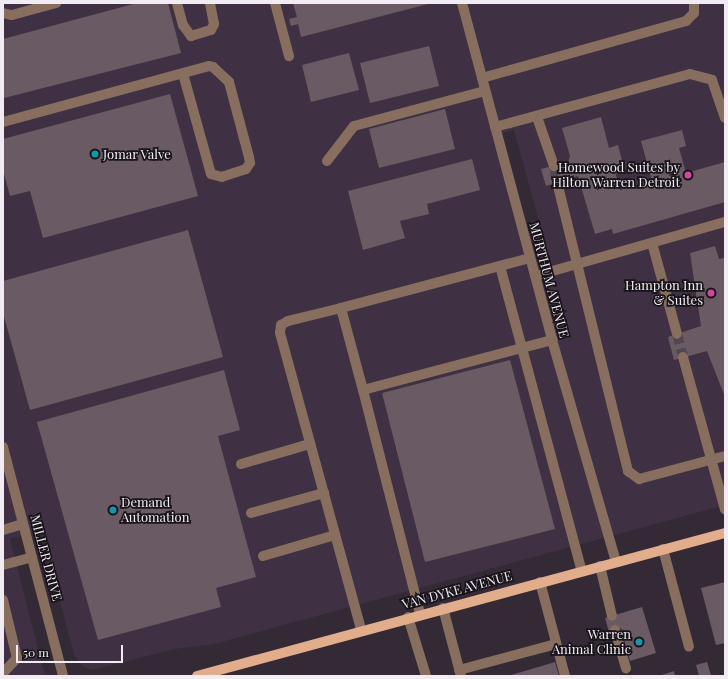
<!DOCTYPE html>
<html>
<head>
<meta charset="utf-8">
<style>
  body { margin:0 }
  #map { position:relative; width:728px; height:679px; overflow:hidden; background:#332a36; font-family:"Playfair Display",serif }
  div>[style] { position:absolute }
  .built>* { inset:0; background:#3f3143 }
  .building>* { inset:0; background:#6a5a63 }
  .minor-tunnel>* { height:10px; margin-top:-5px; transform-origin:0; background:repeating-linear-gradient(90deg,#504752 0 10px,transparent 0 15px) }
  .minor>* { height:10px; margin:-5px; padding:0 5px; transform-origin:5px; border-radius:5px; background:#876e5e }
  .major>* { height:10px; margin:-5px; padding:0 5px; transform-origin:5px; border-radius:5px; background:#e1ad8b }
  .dots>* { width:11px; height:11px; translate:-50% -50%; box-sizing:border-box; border:2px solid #19141a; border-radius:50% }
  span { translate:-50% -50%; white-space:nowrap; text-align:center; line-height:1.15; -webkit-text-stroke:3.5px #19141a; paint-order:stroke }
  .poi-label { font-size:13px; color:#f1ebf3 }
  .left { translate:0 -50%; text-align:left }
  .right { translate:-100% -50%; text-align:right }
  .street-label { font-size:13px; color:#f1ebf3 }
  .frame { position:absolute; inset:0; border:4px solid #f1ebf3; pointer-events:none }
  .scale { position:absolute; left:16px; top:645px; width:107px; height:18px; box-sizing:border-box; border:2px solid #f1ebf3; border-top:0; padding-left:5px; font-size:12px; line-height:14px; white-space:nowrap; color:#f1ebf3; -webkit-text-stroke:3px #19141a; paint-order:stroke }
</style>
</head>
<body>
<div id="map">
  <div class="built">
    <div style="clip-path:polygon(evenodd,3px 3px,725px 3px,725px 505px,214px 644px,175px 649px,92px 670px,82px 666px,74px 654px,41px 531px,10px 539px,45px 676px,3px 676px,3px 3px,514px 130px,542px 232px,522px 238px,494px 135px,514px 130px)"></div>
  </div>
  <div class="building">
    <div style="clip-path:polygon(137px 3px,168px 3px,181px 53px,4px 98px,3px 39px)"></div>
    <div style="clip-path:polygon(293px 3px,428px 3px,428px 4px,301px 37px,298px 24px,291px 26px,289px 19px,297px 17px)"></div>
    <div style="clip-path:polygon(429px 46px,439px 86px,370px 103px,360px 63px)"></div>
    <div style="clip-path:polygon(349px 53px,359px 90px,311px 102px,302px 65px)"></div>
    <div style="clip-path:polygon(170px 94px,198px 196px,43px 238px,30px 191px,10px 196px,3px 170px,3px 139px)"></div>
    <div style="clip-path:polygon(445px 109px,455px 149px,379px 168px,369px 129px)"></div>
    <div style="clip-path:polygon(601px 117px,609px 148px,618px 145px,624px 168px,615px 171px,620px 190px,652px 181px,641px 141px,682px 130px,686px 146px,679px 148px,686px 173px,725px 162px,725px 202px,613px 234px,612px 229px,595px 234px,578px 176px,546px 186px,541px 169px,568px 162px,570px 156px,562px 128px)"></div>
    <div style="clip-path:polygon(472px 159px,480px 190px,427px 204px,429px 214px,400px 221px,405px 238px,363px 250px,348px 191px)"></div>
    <div style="clip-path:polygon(188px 230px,223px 357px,30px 410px,3px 313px,3px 281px)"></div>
    <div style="clip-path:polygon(715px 246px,719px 259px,724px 258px,725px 260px,725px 397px,707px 351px,674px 360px,668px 337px,701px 326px,690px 253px)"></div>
    <div style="clip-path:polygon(510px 360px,555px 529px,425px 562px,382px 393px)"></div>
    <div style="clip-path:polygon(224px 370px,240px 430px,218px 436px,256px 577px,216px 588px,221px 607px,98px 640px,37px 422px)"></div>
    <div style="clip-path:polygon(725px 582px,725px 643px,716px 645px,701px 588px)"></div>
    <div style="clip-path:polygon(642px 607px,656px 653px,630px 661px,621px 628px,609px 632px,605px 618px)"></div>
    <div style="clip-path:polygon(555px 662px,559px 676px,508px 676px)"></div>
    <div style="clip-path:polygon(707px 662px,711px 675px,699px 676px,696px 665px)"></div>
    <div style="clip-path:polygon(674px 671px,675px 676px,659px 676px)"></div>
  </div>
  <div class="minor-tunnel">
    <div style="left:554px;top:166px;width:16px;rotate:79deg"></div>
    <div style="left:677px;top:334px;width:24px;rotate:75deg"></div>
  </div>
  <div class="minor">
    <div style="left:177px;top:3px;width:23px;rotate:75deg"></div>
    <div style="left:183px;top:25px;width:14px;rotate:54deg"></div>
    <div style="left:191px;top:36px;width:21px;rotate:-17deg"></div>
    <div style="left:211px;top:30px;width:7px;rotate:-63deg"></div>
    <div style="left:214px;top:24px;width:21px;rotate:-101deg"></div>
    <div style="left:275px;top:3px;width:55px;rotate:75.2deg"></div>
    <div style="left:462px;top:3px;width:349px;rotate:75deg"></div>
    <div style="left:552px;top:340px;width:231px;rotate:73.9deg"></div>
    <div style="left:3px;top:13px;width:9px;rotate:13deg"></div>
    <div style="left:12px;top:15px;width:46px;rotate:-15.3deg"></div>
    <div style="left:482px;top:78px;width:212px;rotate:-15.6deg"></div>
    <div style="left:686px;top:21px;width:11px;rotate:-45deg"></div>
    <div style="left:694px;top:13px;width:10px;rotate:-90deg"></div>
    <div style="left:537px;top:117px;width:52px;rotate:70.9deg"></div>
    <div style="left:3px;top:122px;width:213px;rotate:-15.2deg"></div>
    <div style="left:209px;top:66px;width:4px;rotate:14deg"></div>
    <div style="left:213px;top:67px;width:22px;rotate:43deg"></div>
    <div style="left:229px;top:82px;width:78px;rotate:75.1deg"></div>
    <div style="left:249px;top:157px;width:6px;rotate:81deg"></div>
    <div style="left:250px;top:163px;width:7px;rotate:124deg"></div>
    <div style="left:246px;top:169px;width:25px;rotate:162deg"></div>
    <div style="left:222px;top:177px;width:11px;rotate:-165deg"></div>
    <div style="left:211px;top:174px;width:104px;rotate:-105.6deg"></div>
    <div style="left:495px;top:127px;width:202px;rotate:-15.2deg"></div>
    <div style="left:690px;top:74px;width:23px;rotate:15deg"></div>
    <div style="left:712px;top:80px;width:40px;rotate:71.1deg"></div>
    <div style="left:327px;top:161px;width:44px;rotate:-52.4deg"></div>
    <div style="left:354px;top:126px;width:136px;rotate:-15deg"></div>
    <div style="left:557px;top:182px;width:298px;rotate:76.2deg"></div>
    <div style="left:628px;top:471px;width:14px;rotate:36deg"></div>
    <div style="left:639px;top:479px;width:89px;rotate:-15deg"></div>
    <div style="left:652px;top:243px;width:94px;rotate:74.6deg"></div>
    <div style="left:530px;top:258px;width:196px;rotate:165.2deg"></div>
    <div style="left:341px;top:308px;width:85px;rotate:75deg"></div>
    <div style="left:363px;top:390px;width:196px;rotate:-14.8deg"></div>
    <div style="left:500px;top:266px;width:316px;rotate:75deg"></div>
    <div style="left:535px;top:276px;width:198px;rotate:-15.9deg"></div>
    <div style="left:341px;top:308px;width:55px;rotate:166.2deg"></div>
    <div style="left:288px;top:321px;width:8px;rotate:150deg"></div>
    <div style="left:281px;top:325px;width:8px;rotate:97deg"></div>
    <div style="left:280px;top:333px;width:308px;rotate:74.7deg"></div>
    <div style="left:683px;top:357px;width:158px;rotate:74.6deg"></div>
    <div style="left:363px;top:390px;width:231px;rotate:75.7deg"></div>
    <div style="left:3px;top:447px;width:237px;rotate:75.3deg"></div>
    <div style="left:241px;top:464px;width:72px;rotate:-16.2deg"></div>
    <div style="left:251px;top:513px;width:76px;rotate:-15.3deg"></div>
    <div style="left:3px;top:530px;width:21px;rotate:-17deg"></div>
    <div style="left:663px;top:549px;width:101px;rotate:75.1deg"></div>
    <div style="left:263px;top:556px;width:75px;rotate:-16.3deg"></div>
    <div style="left:3px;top:565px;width:30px;rotate:-15deg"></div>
    <div style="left:600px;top:566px;width:51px;rotate:76.5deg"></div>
    <div style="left:540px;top:582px;width:97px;rotate:75.1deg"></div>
    <div style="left:3px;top:600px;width:60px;rotate:76.4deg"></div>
    <div style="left:17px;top:658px;width:21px;rotate:133deg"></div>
    <div style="left:443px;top:608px;width:70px;rotate:75.2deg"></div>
    <div style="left:408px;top:617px;width:62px;rotate:73deg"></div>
    <div style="left:615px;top:630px;width:40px;rotate:74deg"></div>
    <div style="left:459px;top:670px;width:100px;rotate:-15deg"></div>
  </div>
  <div class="major">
    <div style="left:197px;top:676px;width:547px;rotate:-15.15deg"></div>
  </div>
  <div class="dots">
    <div style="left:95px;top:154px;background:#0f9aa8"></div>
    <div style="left:688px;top:175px;background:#d1479c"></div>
    <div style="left:711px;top:293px;background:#d1479c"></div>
    <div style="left:113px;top:510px;background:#0f9aa8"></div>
    <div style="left:639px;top:642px;background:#0f9aa8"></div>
  </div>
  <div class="poi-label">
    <span class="left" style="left:103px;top:154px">Jomar Valve</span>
    <span class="right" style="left:680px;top:175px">Homewood Suites by<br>Hilton Warren Detroit</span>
    <span class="right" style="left:703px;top:293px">Hampton Inn<br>&amp; Suites</span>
    <span class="left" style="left:121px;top:510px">Demand<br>Automation</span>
    <span class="right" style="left:631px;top:642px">Warren<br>Animal Clinic</span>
  </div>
  <div class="street-label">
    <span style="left:549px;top:280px;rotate:75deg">MURTHUM AVENUE</span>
    <span style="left:46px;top:558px;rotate:75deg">MILLER DRIVE</span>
    <span style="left:457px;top:590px;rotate:-15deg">VAN DYKE AVENUE</span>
  </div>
  <div class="frame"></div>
  <div class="scale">50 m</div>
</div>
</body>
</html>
